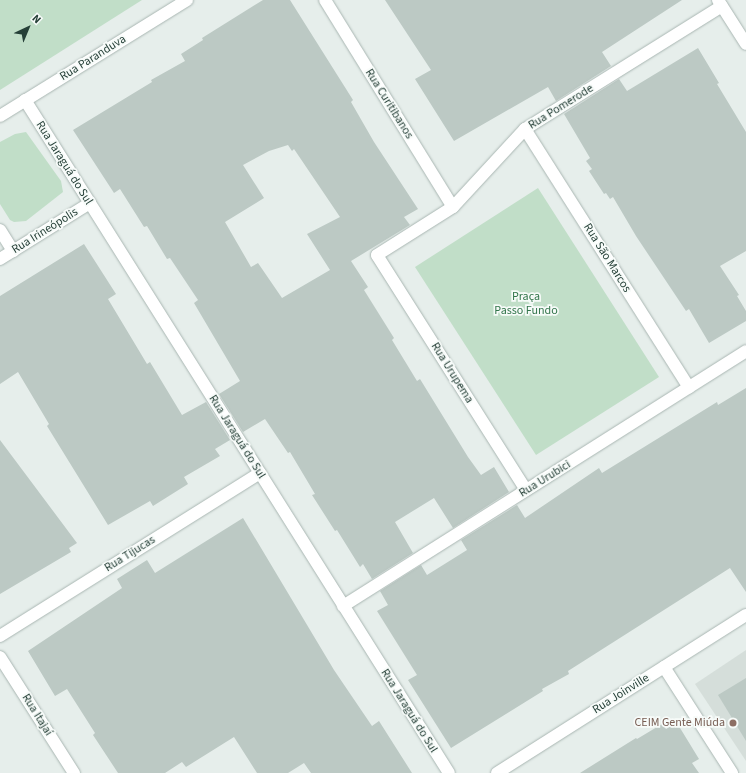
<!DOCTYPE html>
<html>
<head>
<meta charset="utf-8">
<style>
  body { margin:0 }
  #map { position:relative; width:746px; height:773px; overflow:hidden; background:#e6eeeb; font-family:"Source Sans 3",sans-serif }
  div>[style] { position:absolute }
  .built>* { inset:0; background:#d5deda }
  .green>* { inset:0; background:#c1dec8 }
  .building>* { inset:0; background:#bcc9c4 }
  .roads { filter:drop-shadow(0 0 1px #a9b6b2) drop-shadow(0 0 1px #a9b6b2) }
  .street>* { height:12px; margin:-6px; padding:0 6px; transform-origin:6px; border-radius:6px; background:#fff }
  .secondary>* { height:12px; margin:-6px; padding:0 6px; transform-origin:6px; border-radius:6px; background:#fff }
  .dots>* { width:11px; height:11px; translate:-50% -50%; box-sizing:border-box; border:2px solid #f7fbf9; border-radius:50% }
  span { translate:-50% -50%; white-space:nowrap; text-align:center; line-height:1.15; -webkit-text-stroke:3.5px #f7fbf9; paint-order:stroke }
  .street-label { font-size:12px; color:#264038 }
  .park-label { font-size:12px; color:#32754b }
  .education-label { font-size:12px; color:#785e54 }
  .right { translate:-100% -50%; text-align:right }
  .north { position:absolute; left:8px; top:8px; width:40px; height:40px; -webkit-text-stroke:3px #f7fbf9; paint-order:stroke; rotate:44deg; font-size:11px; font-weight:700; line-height:16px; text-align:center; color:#264038 }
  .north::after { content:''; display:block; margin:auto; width:14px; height:18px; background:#264038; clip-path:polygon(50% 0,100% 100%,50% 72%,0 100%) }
</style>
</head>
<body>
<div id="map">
  <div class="built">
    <div style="clip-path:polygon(746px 650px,746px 761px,695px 684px)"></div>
  </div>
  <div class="green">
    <div style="clip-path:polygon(0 0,142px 0,0 90px)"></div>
    <div style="clip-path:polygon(26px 132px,61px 181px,63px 192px,26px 221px,14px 222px,10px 220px,0 204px,0 142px,15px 134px)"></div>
    <div style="clip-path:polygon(538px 188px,659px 377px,536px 455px,415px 267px)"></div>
  </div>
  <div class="building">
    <div style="clip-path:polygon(evenodd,263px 0,290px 0,353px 100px,351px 102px,374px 142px,418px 209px,404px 217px,410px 225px,351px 261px,368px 287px,364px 290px,394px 338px,392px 340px,417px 381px,420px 379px,468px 457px,481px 475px,494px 467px,509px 492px,453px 528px,434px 498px,395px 522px,413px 553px,372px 579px,363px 564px,360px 567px,337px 530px,335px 531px,312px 495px,315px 494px,290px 452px,288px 453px,265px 419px,243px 432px,219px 394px,240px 381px,194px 303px,198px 300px,170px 258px,167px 259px,147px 226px,144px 227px,120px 189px,114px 193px,73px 130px,152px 82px,151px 80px,185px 61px,181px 54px,203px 40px,202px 38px,263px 0,288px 145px,292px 151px,294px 149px,340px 217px,307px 234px,330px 270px,282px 298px,258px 263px,251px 267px,225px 222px,264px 198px,243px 165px,269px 151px,288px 145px)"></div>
    <div style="clip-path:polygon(385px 0,682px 0,602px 52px,611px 66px,556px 101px,548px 87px,454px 141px,415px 79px,431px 70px)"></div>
    <div style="clip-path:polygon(698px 48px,719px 83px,717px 84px,746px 132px,746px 251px,720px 266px,739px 295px,737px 296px,746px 311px,746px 321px,709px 343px,689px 309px,686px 311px,636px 236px,613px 197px,610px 199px,606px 193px,604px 194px,589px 171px,592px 169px,586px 161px,590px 158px,564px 114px,619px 79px,627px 91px)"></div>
    <div style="clip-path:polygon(84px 244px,116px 294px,108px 299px,147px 364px,150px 362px,182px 415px,206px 402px,230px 440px,215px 449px,220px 456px,184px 477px,188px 484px,153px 506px,150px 501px,108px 525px,47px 426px,49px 424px,18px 372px,0 384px,0 296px)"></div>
    <div style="clip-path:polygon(746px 388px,746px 592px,730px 568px,568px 671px,569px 674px,542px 689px,543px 691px,451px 748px,408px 680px,417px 675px,377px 611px,388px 605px,380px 591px,421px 565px,427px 575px,467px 550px,461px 540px,517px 505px,525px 518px,599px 468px,602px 473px,717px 402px,718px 405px)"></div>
    <div style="clip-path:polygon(0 440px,77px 543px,69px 548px,71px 552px,0 594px)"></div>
    <div style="clip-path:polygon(243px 518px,334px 670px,372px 726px,379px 721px,412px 773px,311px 773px,304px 763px,288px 773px,257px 773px,234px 737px,186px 767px,182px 762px,165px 773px,118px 773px,93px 735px,95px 733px,67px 689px,55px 696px,28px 651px,122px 588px,117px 579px,147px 560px,155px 573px)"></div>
    <div style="clip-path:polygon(746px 678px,746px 741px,718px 695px)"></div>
    <div style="clip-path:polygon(677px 723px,699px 759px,692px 763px,699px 773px,580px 773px,636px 738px,637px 739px,662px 724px,666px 729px)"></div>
  </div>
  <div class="roads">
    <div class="street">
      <div style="left:325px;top:0;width:243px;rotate:58.3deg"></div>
      <div style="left:25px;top:100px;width:795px;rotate:57.79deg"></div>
      <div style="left:0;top:116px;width:220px;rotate:-31.8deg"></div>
      <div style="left:525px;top:129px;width:306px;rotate:57.6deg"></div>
      <div style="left:0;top:230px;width:25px;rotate:58deg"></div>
      <div style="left:0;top:259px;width:106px;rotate:-31.9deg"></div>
      <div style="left:526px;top:490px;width:278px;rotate:-122.4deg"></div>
      <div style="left:377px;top:255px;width:90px;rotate:-32.3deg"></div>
      <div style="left:453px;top:207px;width:106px;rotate:-47.3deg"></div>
      <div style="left:525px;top:129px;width:232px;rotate:-32deg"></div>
      <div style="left:343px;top:606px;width:477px;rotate:-32.3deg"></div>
      <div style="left:0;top:636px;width:307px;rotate:-32.1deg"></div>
      <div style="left:0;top:657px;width:138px;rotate:57.5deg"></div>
      <div style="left:664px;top:667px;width:126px;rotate:57.3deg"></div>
    </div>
    <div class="secondary">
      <div style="left:718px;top:0;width:52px;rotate:57.5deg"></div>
      <div style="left:497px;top:773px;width:295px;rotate:-32.4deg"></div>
    </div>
  </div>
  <div class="dots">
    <div style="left:733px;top:723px;background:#8d6e63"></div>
  </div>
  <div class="street-label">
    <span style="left:93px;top:58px;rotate:-32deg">Rua Paranduva</span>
    <span style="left:389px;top:104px;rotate:58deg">Rua Curitibanos</span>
    <span style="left:561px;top:107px;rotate:-32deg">Rua Pomerode</span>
    <span style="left:64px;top:163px;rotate:58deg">Rua Jaraguá do Sul</span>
    <span style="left:45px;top:231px;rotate:-32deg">Rua Irineópolis</span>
    <span style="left:607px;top:258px;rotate:58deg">Rua São Marcos</span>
    <span style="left:452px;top:373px;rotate:58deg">Rua Urupema</span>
    <span style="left:237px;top:437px;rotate:58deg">Rua Jaraguá do Sul</span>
    <span style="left:545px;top:479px;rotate:-32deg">Rua Urubici</span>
    <span style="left:130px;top:554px;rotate:-32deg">Rua Tijucas</span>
    <span style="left:621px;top:694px;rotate:-32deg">Rua Joinville</span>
    <span style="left:409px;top:711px;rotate:58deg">Rua Jaraguá do Sul</span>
    <span style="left:37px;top:715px;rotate:58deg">Rua Itajaí</span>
  </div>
  <div class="park-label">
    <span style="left:526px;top:304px">Praça<br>Passo Fundo</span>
  </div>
  <div class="education-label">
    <span class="right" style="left:725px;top:723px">CEIM Gente Miúda</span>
  </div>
  <div class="north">N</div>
</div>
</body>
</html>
